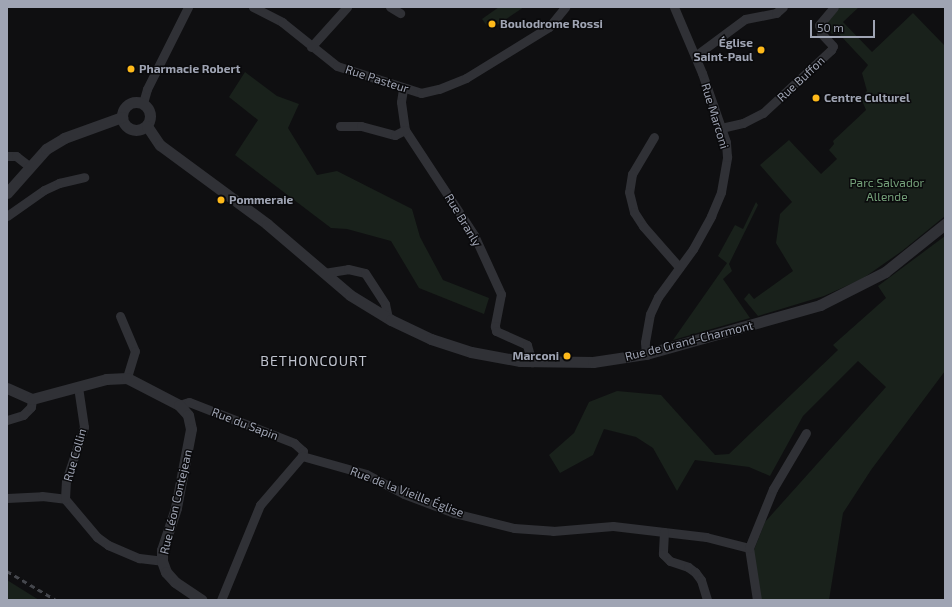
<!DOCTYPE html>
<html>
<head>
<meta charset="utf-8">
<style>
  body { margin:0 }
  #map { position:relative; width:952px; height:607px; overflow:hidden; background:#0f0f11; font-family:"Exo 2",sans-serif }
  div>[style] { position:absolute }
  .green>* { inset:0; background:#19211b }
  .minor>* { height:9px; margin:-4.5px; padding:0 4.5px; transform-origin:4.5px; border-radius:4.5px; background:#303136 }
  .tertiary>* { height:11px; margin:-5.5px; padding:0 5.5px; transform-origin:5.5px; border-radius:5.5px; background:#303136 }
  .tertiary>.ring { margin:-5.5px; padding:0; box-sizing:content-box; background:none; border:11px solid #303136; border-radius:50% }
  .rail>* { height:2.5px; margin-top:-1.25px; transform-origin:0; background:repeating-linear-gradient(90deg,#45474d 0 5px,transparent 0 9px) }
  .dots>* { width:11px; height:11px; translate:-50% -50%; box-sizing:border-box; border:2px solid #0a0a0c; border-radius:50% }
  span { translate:-50% -50%; white-space:nowrap; text-align:center; line-height:1.15; -webkit-text-stroke:3px #0a0a0c; paint-order:stroke }
  .poi-label { font-size:12px; color:#9fa4b3; font-weight:700 }
  .left { translate:0 -50%; text-align:left }
  .right { translate:-100% -50%; text-align:right }
  .street-label { font-size:12px; color:#9fa4b3 }
  .park-label { font-size:12px; color:#74a079 }
  .quarter-label { font-size:14px; color:#c0c4cf; letter-spacing:1px }
  .frame { position:absolute; inset:0; border:8px solid #9fa4b3; pointer-events:none }
  .scale { position:absolute; left:810px; top:20px; width:65px; height:18px; box-sizing:border-box; border:2px solid #9fa4b3; border-top:0; padding-left:5px; font-size:12px; line-height:14px; white-space:nowrap; color:#9fa4b3; -webkit-text-stroke:3px #0a0a0c; paint-order:stroke }
</style>
</head>
<body>
<div id="map">
  <div class="green">
    <div style="clip-path:polygon(499px 7px,524px 7px,490px 30px,482px 19px)"></div>
    <div style="clip-path:polygon(839px 7px,859px 7px,843px 22px,872px 52px,913px 13px,945px 46px,945px 216px,902px 251px,862px 279px,824px 296px,758px 316px,744px 299px,749px 293px,754px 299px,793px 271px,776px 243px,780px 214px,792px 202px,760px 165px,789px 140px,821px 174px,837px 159px,829px 150px,834px 144px,833px 141px,866px 110px,861px 98px,867px 91px,862px 73px,868px 65px,839px 34px,832px 34px,825px 26px,825px 20px)"></div>
    <div style="clip-path:polygon(245px 72px,277px 96px,299px 104px,288px 128px,317px 175px,337px 171px,412px 209px,420px 237px,443px 280px,489px 298px,484px 314px,419px 288px,391px 241px,347px 229px,331px 228px,235px 155px,258px 120px,229px 97px)"></div>
    <div style="clip-path:polygon(756px 202px,758px 205px,729px 264px,732px 271px,723px 279px,750px 318px,673px 340px,727px 263px,718px 256px,735px 225px,743px 229px)"></div>
    <div style="clip-path:polygon(945px 236px,945px 371px,871px 470px,843px 513px,829px 600px,759px 600px,752px 555px,765px 522px,886px 387px,858px 361px,803px 416px,770px 476px,749px 467px,695px 460px,677px 491px,653px 448px,636px 437px,604px 429px,593px 455px,560px 473px,549px 455px,574px 433px,589px 402px,617px 391px,661px 395px,715px 455px,729px 454px,838px 350px,833px 345px,886px 298px,878px 286px)"></div>
    <div style="clip-path:polygon(7px 580px,39px 600px,7px 600px)"></div>
  </div>
  <div class="minor">
    <div style="left:253px;top:7px;width:33px;rotate:27deg"></div>
    <div style="left:282px;top:22px;width:70px;rotate:38.7deg"></div>
    <div style="left:337px;top:66px;width:88px;rotate:17.8deg"></div>
    <div style="left:421px;top:93px;width:18px;rotate:-13deg"></div>
    <div style="left:439px;top:89px;width:29px;rotate:-22deg"></div>
    <div style="left:466px;top:78px;width:97px;rotate:-31.6deg"></div>
    <div style="left:549px;top:27px;width:26px;rotate:-51deg"></div>
    <div style="left:390px;top:7px;width:12px;rotate:31deg"></div>
    <div style="left:311px;top:47px;width:54px;rotate:-48deg"></div>
    <div style="left:695px;top:56px;width:62px;rotate:-36.5deg"></div>
    <div style="left:745px;top:19px;width:32px;rotate:-11deg"></div>
    <div style="left:776px;top:13px;width:9px;rotate:-41deg"></div>
    <div style="left:403px;top:89px;width:13px;rotate:99deg"></div>
    <div style="left:401px;top:102px;width:28px;rotate:82deg"></div>
    <div style="left:405px;top:130px;width:126px;rotate:56.7deg"></div>
    <div style="left:474px;top:235px;width:65px;rotate:65.4deg"></div>
    <div style="left:501px;top:294px;width:33px;rotate:101deg"></div>
    <div style="left:495px;top:326px;width:5px;rotate:79deg"></div>
    <div style="left:496px;top:331px;width:34px;rotate:24deg"></div>
    <div style="left:527px;top:345px;width:18px;rotate:74deg"></div>
    <div style="left:143px;top:103px;width:15px;rotate:-74deg"></div>
    <div style="left:147px;top:89px;width:92px;rotate:-63.4deg"></div>
    <div style="left:340px;top:126px;width:21px"></div>
    <div style="left:361px;top:126px;width:35px;rotate:15deg"></div>
    <div style="left:395px;top:135px;width:11px;rotate:-27deg"></div>
    <div style="left:721px;top:128px;width:23px;rotate:-13deg"></div>
    <div style="left:743px;top:123px;width:22px;rotate:-27deg"></div>
    <div style="left:763px;top:113px;width:93px;rotate:-42.8deg"></div>
    <div style="left:831px;top:50px;width:4px;rotate:-63deg"></div>
    <div style="left:833px;top:46px;width:18px;rotate:-133deg"></div>
    <div style="left:821px;top:33px;width:8px;rotate:-104deg"></div>
    <div style="left:819px;top:25px;width:23px;rotate:-50deg"></div>
    <div style="left:654px;top:137px;width:43px;rotate:120.7deg"></div>
    <div style="left:632px;top:174px;width:18px;rotate:99deg"></div>
    <div style="left:629px;top:192px;width:21px;rotate:76deg"></div>
    <div style="left:634px;top:212px;width:17px;rotate:57deg"></div>
    <div style="left:643px;top:226px;width:55px;rotate:48.7deg"></div>
    <div style="left:7px;top:156px;width:9px"></div>
    <div style="left:16px;top:156px;width:16px;rotate:38deg"></div>
    <div style="left:7px;top:216px;width:45px;rotate:-35.1deg"></div>
    <div style="left:44px;top:190px;width:17px;rotate:-25deg"></div>
    <div style="left:59px;top:183px;width:26px;rotate:-13deg"></div>
    <div style="left:324px;top:273px;width:24px;rotate:-9deg"></div>
    <div style="left:348px;top:269px;width:17px;rotate:13deg"></div>
    <div style="left:365px;top:273px;width:37px;rotate:57deg"></div>
    <div style="left:385px;top:304px;width:14px;rotate:78deg"></div>
    <div style="left:120px;top:316px;width:38px;rotate:67deg"></div>
    <div style="left:135px;top:351px;width:28px;rotate:107deg"></div>
    <div style="left:646px;top:354px;width:12px;rotate:-95deg"></div>
    <div style="left:645px;top:342px;width:28px;rotate:-80deg"></div>
    <div style="left:650px;top:314px;width:19px;rotate:-65deg"></div>
    <div style="left:658px;top:297px;width:59px;rotate:-53.9deg"></div>
    <div style="left:693px;top:249px;width:38px;rotate:-61deg"></div>
    <div style="left:711px;top:216px;width:26px;rotate:-67deg"></div>
    <div style="left:721px;top:192px;width:36px;rotate:-80deg"></div>
    <div style="left:727px;top:157px;width:15px;rotate:-94deg"></div>
    <div style="left:726px;top:142px;width:73px;rotate:-109.2deg"></div>
    <div style="left:702px;top:73px;width:72px;rotate:-113deg"></div>
    <div style="left:179px;top:405px;width:10px;rotate:-17deg"></div>
    <div style="left:189px;top:402px;width:113px;rotate:21.3deg"></div>
    <div style="left:294px;top:443px;width:12px;rotate:42deg"></div>
    <div style="left:303px;top:451px;width:5px;rotate:101deg"></div>
    <div style="left:7px;top:420px;width:17px;rotate:-17deg"></div>
    <div style="left:23px;top:415px;width:11px;rotate:-45deg"></div>
    <div style="left:31px;top:407px;width:8px;rotate:-83deg"></div>
    <div style="left:302px;top:456px;width:66px;rotate:15.7deg"></div>
    <div style="left:366px;top:474px;width:43px;rotate:27.8deg"></div>
    <div style="left:404px;top:494px;width:53px;rotate:20.8deg"></div>
    <div style="left:454px;top:513px;width:62px;rotate:14deg"></div>
    <div style="left:514px;top:528px;width:39px;rotate:4deg"></div>
    <div style="left:553px;top:531px;width:60px;rotate:-4.8deg"></div>
    <div style="left:613px;top:526px;width:94px;rotate:6.7deg"></div>
    <div style="left:706px;top:537px;width:44px;rotate:14.3deg"></div>
    <div style="left:7px;top:498px;width:35px;rotate:-3deg"></div>
    <div style="left:42px;top:496px;width:23px;rotate:7deg"></div>
    <div style="left:65px;top:499px;width:50px;rotate:49.9deg"></div>
    <div style="left:97px;top:537px;width:14px;rotate:36deg"></div>
    <div style="left:108px;top:545px;width:34px;rotate:23deg"></div>
    <div style="left:139px;top:558px;width:23px;rotate:7deg"></div>
    <div style="left:65px;top:499px;width:18px;rotate:-87deg"></div>
    <div style="left:66px;top:481px;width:57px;rotate:-71.6deg"></div>
    <div style="left:84px;top:427px;width:40px;rotate:-98.5deg"></div>
    <div style="left:664px;top:532px;width:22px;rotate:93deg"></div>
    <div style="left:663px;top:554px;width:10px;rotate:45deg"></div>
    <div style="left:670px;top:561px;width:19px;rotate:18deg"></div>
    <div style="left:688px;top:567px;width:9px;rotate:36deg"></div>
    <div style="left:695px;top:572px;width:10px;rotate:53deg"></div>
    <div style="left:701px;top:580px;width:21px;rotate:73deg"></div>
    <div style="left:221px;top:600px;width:103px;rotate:-67.7deg"></div>
    <div style="left:260px;top:505px;width:65px;rotate:-49.4deg"></div>
    <div style="left:757px;top:600px;width:53px;rotate:-98.7deg"></div>
    <div style="left:749px;top:548px;width:64px;rotate:-67.9deg"></div>
    <div style="left:773px;top:489px;width:65px;rotate:-59.5deg"></div>
  </div>
  <div class="tertiary">
    <div class="ring" style="left:122px;top:102px;width:17px;height:17px"></div>
    <div style="left:147px;top:126px;width:23px;rotate:56deg"></div>
    <div style="left:160px;top:145px;width:133px;rotate:36.4deg"></div>
    <div style="left:267px;top:224px;width:109px;rotate:40.5deg"></div>
    <div style="left:350px;top:295px;width:48px;rotate:31.4deg"></div>
    <div style="left:391px;top:320px;width:44px;rotate:25.4deg"></div>
    <div style="left:431px;top:339px;width:42px;rotate:18deg"></div>
    <div style="left:471px;top:352px;width:50px;rotate:10.4deg"></div>
    <div style="left:520px;top:361px;width:73px;rotate:0.8deg"></div>
    <div style="left:593px;top:362px;width:54px;rotate:-8.6deg"></div>
    <div style="left:646px;top:354px;width:181px;rotate:-15.7deg"></div>
    <div style="left:820px;top:305px;width:73px;rotate:-26.9deg"></div>
    <div style="left:885px;top:272px;width:77px;rotate:-38.7deg"></div>
    <div style="left:7px;top:193px;width:59px;rotate:-48.4deg"></div>
    <div style="left:46px;top:149px;width:21px;rotate:-31deg"></div>
    <div style="left:64px;top:138px;width:62px;rotate:-19.9deg"></div>
    <div style="left:7px;top:388px;width:27px;rotate:24deg"></div>
    <div style="left:32px;top:399px;width:77px;rotate:-15.1deg"></div>
    <div style="left:106px;top:379px;width:21px;rotate:-3deg"></div>
    <div style="left:127px;top:378px;width:59px;rotate:27.4deg"></div>
    <div style="left:179px;top:405px;width:13px;rotate:48deg"></div>
    <div style="left:188px;top:415px;width:14px;rotate:78deg"></div>
    <div style="left:191px;top:429px;width:80px;rotate:100.8deg"></div>
    <div style="left:176px;top:508px;width:44px;rotate:108.4deg"></div>
    <div style="left:162px;top:550px;width:11px;rotate:90deg"></div>
    <div style="left:162px;top:561px;width:12px;rotate:70deg"></div>
    <div style="left:166px;top:572px;width:13px;rotate:48deg"></div>
    <div style="left:175px;top:582px;width:32px;rotate:34deg"></div>
  </div>
  <div class="rail">
    <div style="left:7px;top:571px;width:57px;rotate:30.6deg"></div>
  </div>
  <div class="dots">
    <div style="left:492px;top:24px;background:#feb91a"></div>
    <div style="left:761px;top:50px;background:#feb91a"></div>
    <div style="left:131px;top:69px;background:#feb91a"></div>
    <div style="left:816px;top:98px;background:#feb91a"></div>
    <div style="left:221px;top:200px;background:#feb91a"></div>
    <div style="left:567px;top:356px;background:#feb91a"></div>
  </div>
  <div class="poi-label">
    <span class="left" style="left:500px;top:24px">Boulodrome Rossi</span>
    <span class="right" style="left:753px;top:50px">Église<br>Saint-Paul</span>
    <span class="left" style="left:139px;top:69px">Pharmacie Robert</span>
    <span class="left" style="left:824px;top:98px">Centre Culturel</span>
    <span class="left" style="left:229px;top:200px">Pommeraie</span>
    <span class="right" style="left:559px;top:356px">Marconi</span>
  </div>
  <div class="street-label">
    <span style="left:377px;top:79px;rotate:18deg">Rue Pasteur</span>
    <span style="left:801px;top:79px;rotate:-43deg">Rue Buffon</span>
    <span style="left:715px;top:116px;rotate:73deg">Rue Marconi</span>
    <span style="left:463px;top:220px;rotate:59deg">Rue Branly</span>
    <span style="left:689px;top:341px;rotate:-14deg">Rue de Grand-Charmont</span>
    <span style="left:245px;top:424px;rotate:21deg">Rue du Sapin</span>
    <span style="left:75px;top:455px;rotate:-74deg">Rue Collin</span>
    <span style="left:407px;top:492px;rotate:21deg">Rue de la Vieille Église</span>
    <span style="left:176px;top:502px;rotate:-77deg">Rue Léon Contejean</span>
  </div>
  <div class="park-label">
    <span style="left:887px;top:190px">Parc Salvador<br>Allende</span>
  </div>
  <div class="quarter-label">
    <span style="left:314px;top:361px">BETHONCOURT</span>
  </div>
  <div class="frame"></div>
  <div class="scale">50 m</div>
</div>
</body>
</html>
